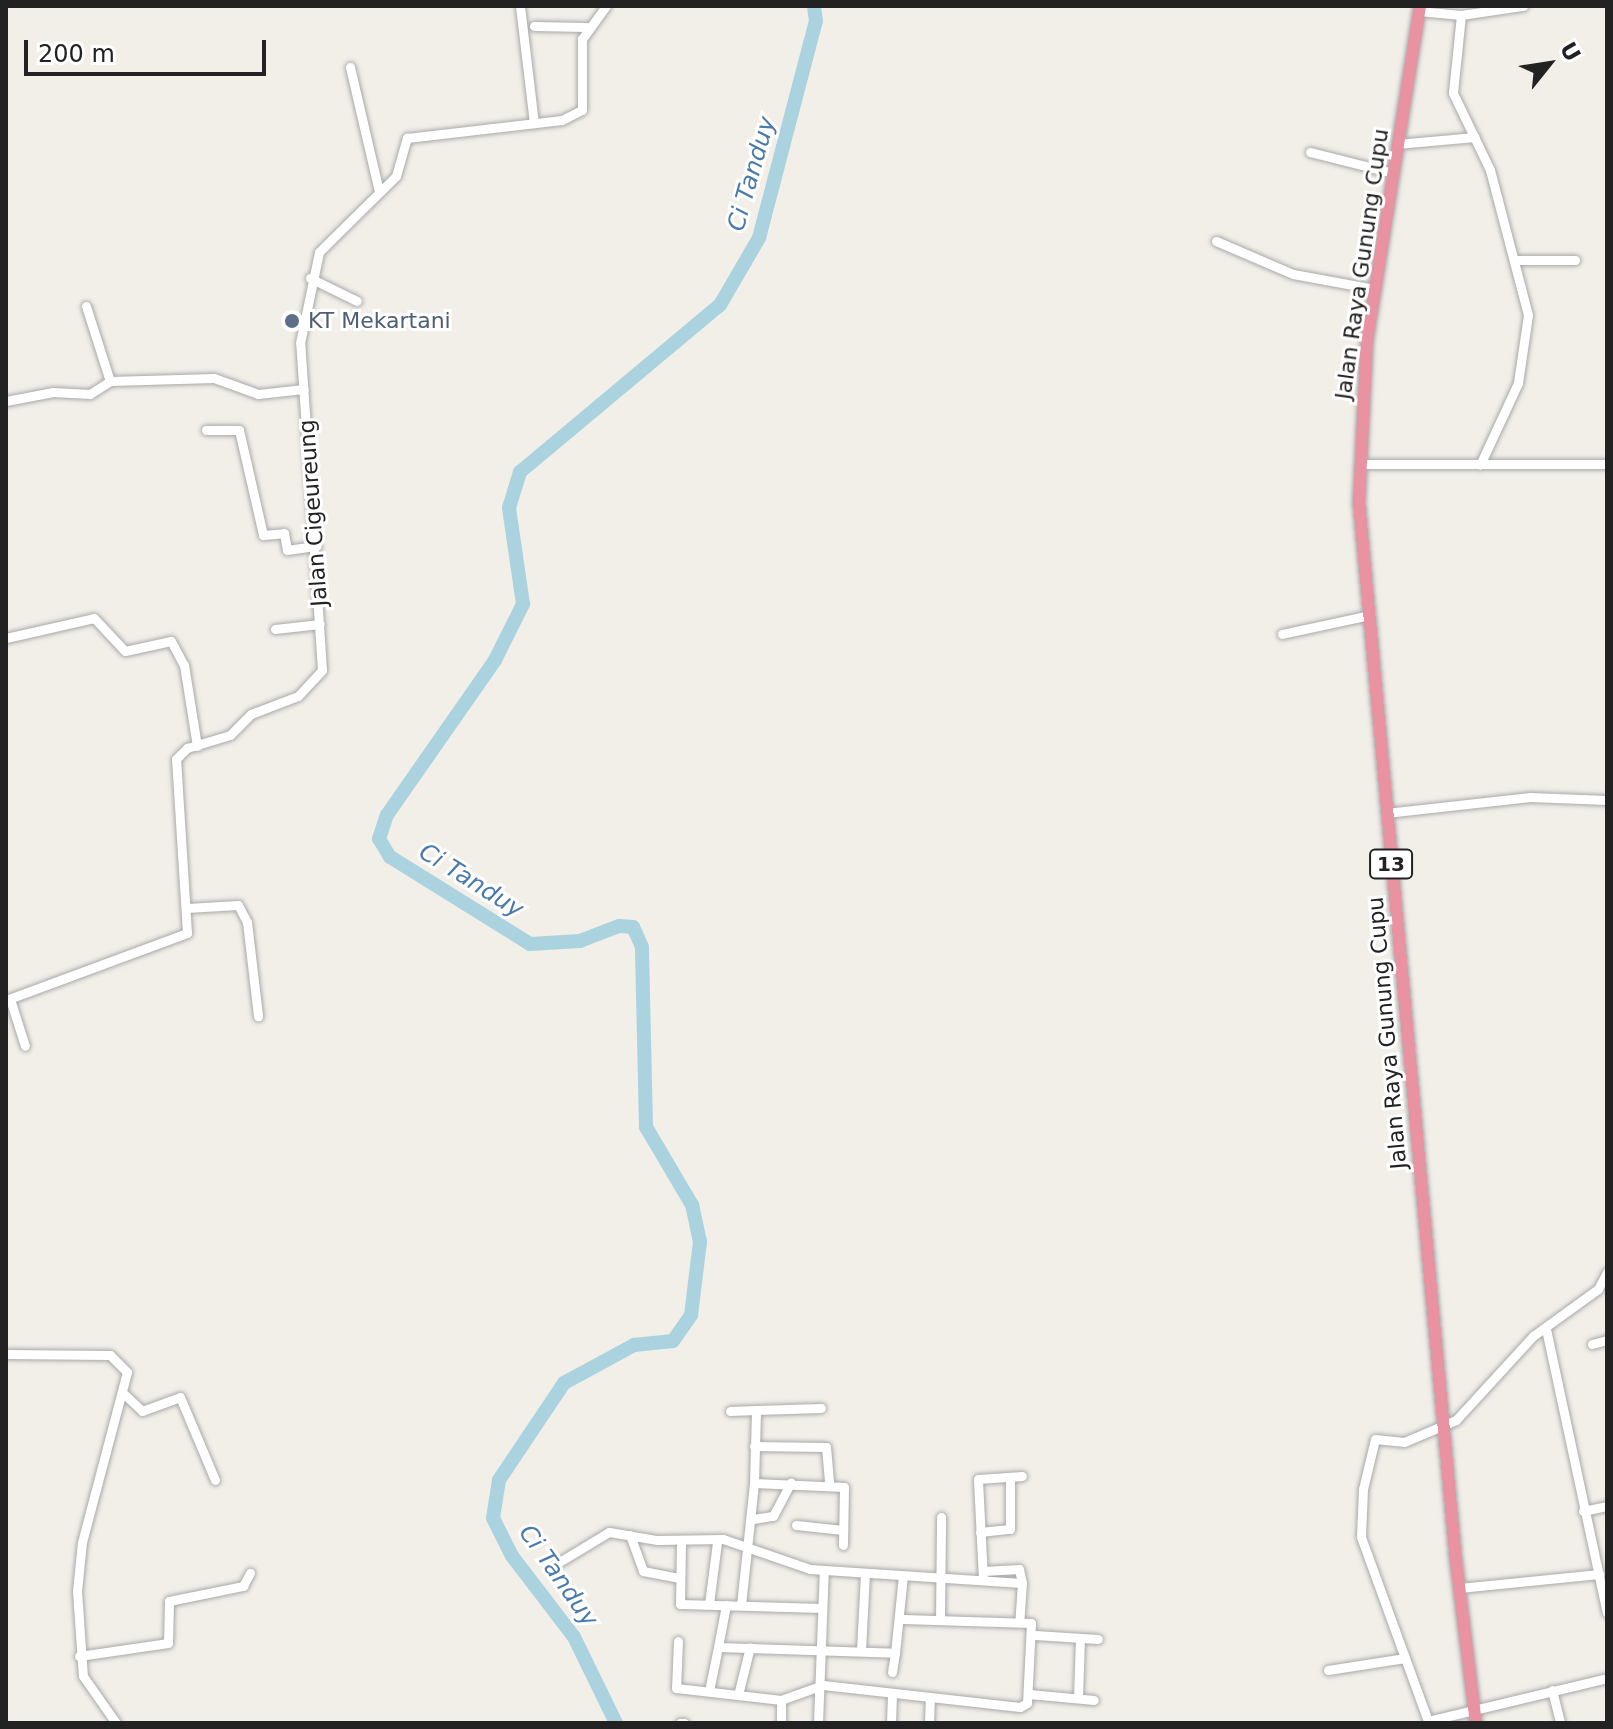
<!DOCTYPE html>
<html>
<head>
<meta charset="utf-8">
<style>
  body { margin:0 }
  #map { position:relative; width:1613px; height:1729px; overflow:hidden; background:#f2efe9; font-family:"DejaVu Sans",sans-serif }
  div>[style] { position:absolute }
  .river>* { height:14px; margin:-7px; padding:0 7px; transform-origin:7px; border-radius:7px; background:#aad3df }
  .roads { filter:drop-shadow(0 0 2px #a9a9a9) drop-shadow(0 0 2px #a9a9a9) }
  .minor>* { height:9px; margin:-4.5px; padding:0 4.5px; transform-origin:4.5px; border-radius:4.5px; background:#fff }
  .highway>* { height:12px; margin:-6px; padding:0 6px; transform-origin:6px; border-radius:6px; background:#e892a2 }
  .dots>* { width:22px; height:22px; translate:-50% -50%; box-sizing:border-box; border:4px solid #fff; border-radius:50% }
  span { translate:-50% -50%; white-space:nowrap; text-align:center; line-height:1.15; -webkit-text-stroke:6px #fff; paint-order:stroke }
  .shield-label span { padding:2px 6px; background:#fff; border:2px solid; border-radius:6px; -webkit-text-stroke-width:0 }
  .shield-label { font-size:20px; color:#222; font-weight:700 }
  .street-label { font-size:22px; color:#222 }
  .service-label { font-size:22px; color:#4e5e75 }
  .left { translate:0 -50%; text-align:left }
  .water-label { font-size:24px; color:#4a7aab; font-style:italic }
  .frame { position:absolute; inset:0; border:8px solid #222; pointer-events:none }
  .north { position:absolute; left:1509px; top:24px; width:80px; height:80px; -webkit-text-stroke:6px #fff; paint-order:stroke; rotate:60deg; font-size:22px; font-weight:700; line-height:32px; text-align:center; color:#222 }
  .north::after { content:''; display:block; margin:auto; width:28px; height:36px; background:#222; clip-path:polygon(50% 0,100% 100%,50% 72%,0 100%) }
  .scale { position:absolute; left:24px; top:40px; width:242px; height:36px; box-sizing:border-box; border:4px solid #222; border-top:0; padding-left:10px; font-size:24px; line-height:28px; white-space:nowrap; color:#222; -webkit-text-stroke:6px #fff; paint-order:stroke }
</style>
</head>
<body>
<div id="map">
  <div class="river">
    <div style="left:616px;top:1723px;width:96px;rotate:-116deg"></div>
    <div style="left:574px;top:1637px;width:102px;rotate:-127.4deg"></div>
    <div style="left:512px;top:1556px;width:42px;rotate:-116.6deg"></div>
    <div style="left:493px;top:1518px;width:38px;rotate:-81deg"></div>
    <div style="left:499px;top:1480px;width:117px;rotate:-56.2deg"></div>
    <div style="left:564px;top:1383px;width:80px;rotate:-28.5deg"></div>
    <div style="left:634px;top:1345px;width:39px;rotate:-6deg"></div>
    <div style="left:673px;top:1341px;width:32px;rotate:-55deg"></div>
    <div style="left:691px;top:1315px;width:74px;rotate:-83deg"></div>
    <div style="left:700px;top:1242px;width:38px;rotate:-102deg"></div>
    <div style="left:692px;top:1205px;width:91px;rotate:-120.5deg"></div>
    <div style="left:646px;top:1127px;width:180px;rotate:-91.3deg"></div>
    <div style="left:642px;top:947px;width:22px;rotate:-114deg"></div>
    <div style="left:633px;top:927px;width:14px;rotate:-176deg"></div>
    <div style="left:619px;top:926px;width:42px;rotate:159deg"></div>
    <div style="left:580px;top:941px;width:50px;rotate:176.6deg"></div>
    <div style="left:530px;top:944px;width:165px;rotate:-148.1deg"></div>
    <div style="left:390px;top:857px;width:21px;rotate:-121deg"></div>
    <div style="left:379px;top:839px;width:25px;rotate:-72deg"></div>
    <div style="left:387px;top:815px;width:189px;rotate:-55.1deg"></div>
    <div style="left:495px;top:660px;width:63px;rotate:-63.4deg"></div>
    <div style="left:523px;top:604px;width:97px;rotate:-98.3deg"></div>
    <div style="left:509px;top:508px;width:38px;rotate:-73deg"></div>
    <div style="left:520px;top:472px;width:261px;rotate:-39.9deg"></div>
    <div style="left:720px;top:305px;width:78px;rotate:-59.8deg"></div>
    <div style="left:759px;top:238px;width:224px;rotate:-75.3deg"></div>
    <div style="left:816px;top:21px;width:15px;rotate:-98deg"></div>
  </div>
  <div class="roads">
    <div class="minor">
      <div style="left:520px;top:6px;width:118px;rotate:83.2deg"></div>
      <div style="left:1419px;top:11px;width:42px;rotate:5.4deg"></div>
      <div style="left:1461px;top:15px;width:63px;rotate:-8.3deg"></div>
      <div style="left:1461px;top:15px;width:78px;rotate:95.9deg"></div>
      <div style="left:1453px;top:93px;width:85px;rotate:64.3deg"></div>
      <div style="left:1490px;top:170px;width:150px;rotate:75.3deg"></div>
      <div style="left:1528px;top:315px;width:69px;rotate:98.4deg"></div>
      <div style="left:1518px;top:383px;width:90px;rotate:114.9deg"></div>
      <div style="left:534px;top:26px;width:52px;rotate:1.1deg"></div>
      <div style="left:350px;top:67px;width:128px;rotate:76.9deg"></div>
      <div style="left:1397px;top:144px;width:78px;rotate:-5.1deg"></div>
      <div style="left:1310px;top:152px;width:86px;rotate:14.2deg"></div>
      <div style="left:1216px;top:241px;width:84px;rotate:23.2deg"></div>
      <div style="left:1293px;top:274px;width:83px;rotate:10.4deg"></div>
      <div style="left:1514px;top:260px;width:61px"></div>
      <div style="left:310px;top:278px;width:52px;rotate:26.1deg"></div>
      <div style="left:86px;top:306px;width:79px;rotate:72.3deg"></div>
      <div style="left:110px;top:381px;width:104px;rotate:-1.7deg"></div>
      <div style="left:214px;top:378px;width:47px;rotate:20deg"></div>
      <div style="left:258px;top:394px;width:46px;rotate:-6.2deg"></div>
      <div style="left:6px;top:401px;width:48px;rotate:-10.8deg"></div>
      <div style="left:53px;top:392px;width:37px;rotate:3deg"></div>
      <div style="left:90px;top:394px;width:24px;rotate:-33deg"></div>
      <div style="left:206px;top:430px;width:33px"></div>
      <div style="left:239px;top:430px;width:108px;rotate:77.1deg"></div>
      <div style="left:263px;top:535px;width:21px;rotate:-5deg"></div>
      <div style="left:284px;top:533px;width:17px;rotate:80deg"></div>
      <div style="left:287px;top:550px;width:30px;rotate:-8deg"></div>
      <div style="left:1360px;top:464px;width:247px"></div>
      <div style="left:275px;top:629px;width:45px;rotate:-6.3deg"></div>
      <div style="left:1282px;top:634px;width:85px;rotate:-12.2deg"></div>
      <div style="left:6px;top:638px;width:90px;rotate:-12.8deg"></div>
      <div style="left:94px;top:618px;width:45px;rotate:46.8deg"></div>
      <div style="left:125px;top:651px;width:47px;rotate:-12.3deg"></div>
      <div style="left:171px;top:641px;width:27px;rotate:62deg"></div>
      <div style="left:184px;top:665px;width:82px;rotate:80.9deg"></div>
      <div style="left:1386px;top:813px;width:145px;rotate:-6.3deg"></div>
      <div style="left:1530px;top:797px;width:77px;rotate:2.2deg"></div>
      <div style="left:187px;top:908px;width:51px;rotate:-3.4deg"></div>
      <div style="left:238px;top:905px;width:19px;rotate:62deg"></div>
      <div style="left:247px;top:922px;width:95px;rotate:83.3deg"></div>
      <div style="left:10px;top:999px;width:49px;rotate:72.3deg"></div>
      <div style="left:6px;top:1000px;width:193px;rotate:-20.3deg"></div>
      <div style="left:187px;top:933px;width:174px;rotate:-93.6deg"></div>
      <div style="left:176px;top:759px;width:16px;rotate:-45deg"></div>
      <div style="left:187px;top:748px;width:45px;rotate:-16.8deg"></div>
      <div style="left:230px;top:735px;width:30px;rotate:-45deg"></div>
      <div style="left:251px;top:714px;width:50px;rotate:-21deg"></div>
      <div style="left:298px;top:696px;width:35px;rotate:-47deg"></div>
      <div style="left:322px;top:670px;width:328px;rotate:-93.8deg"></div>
      <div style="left:300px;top:343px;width:93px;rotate:-78.2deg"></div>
      <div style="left:319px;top:252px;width:108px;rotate:-44.6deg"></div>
      <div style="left:396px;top:176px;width:40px;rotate:-74deg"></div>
      <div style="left:407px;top:138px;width:156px;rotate:-6.6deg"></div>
      <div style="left:562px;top:120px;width:22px;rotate:-27deg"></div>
      <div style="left:582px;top:110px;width:71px;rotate:-90deg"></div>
      <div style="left:582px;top:39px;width:41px;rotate:-54deg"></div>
      <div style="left:1607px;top:1272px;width:19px;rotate:118deg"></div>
      <div style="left:1598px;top:1289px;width:80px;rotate:144.1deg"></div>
      <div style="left:1533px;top:1336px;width:114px;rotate:132.5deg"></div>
      <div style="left:1456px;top:1420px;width:56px;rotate:157.1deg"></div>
      <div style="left:1404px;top:1442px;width:29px;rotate:-174deg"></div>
      <div style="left:1375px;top:1439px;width:51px;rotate:103.5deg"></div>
      <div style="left:1363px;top:1489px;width:48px;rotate:92.4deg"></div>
      <div style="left:1361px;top:1537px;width:196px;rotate:70deg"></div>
      <div style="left:1428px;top:1721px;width:184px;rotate:-13.5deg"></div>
      <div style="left:1546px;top:1329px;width:290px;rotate:77.9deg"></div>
      <div style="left:1592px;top:1344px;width:16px;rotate:-15deg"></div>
      <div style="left:6px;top:1354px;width:104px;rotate:0.6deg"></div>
      <div style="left:110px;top:1355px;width:24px;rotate:45deg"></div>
      <div style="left:127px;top:1372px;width:176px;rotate:104.8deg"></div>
      <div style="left:82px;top:1542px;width:49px;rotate:95.8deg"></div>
      <div style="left:77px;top:1591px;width:85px;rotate:86deg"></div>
      <div style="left:83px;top:1676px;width:57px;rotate:54.9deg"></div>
      <div style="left:124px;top:1394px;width:25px;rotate:43deg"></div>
      <div style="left:142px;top:1411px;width:40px;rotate:-20.2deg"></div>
      <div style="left:180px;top:1397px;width:90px;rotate:67.1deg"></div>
      <div style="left:730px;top:1411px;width:26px;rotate:-2deg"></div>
      <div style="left:754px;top:1446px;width:72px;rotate:0.8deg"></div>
      <div style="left:826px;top:1447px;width:38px;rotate:85deg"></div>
      <div style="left:754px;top:1483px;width:73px;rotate:-88.4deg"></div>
      <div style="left:756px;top:1410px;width:65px;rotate:-1.8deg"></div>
      <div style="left:1583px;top:1511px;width:25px;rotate:-12deg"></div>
      <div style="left:753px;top:1519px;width:20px;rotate:-9deg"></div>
      <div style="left:773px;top:1516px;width:38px;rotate:-62deg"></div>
      <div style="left:796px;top:1525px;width:47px;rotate:6.1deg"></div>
      <div style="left:980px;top:1532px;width:30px;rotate:-6deg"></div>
      <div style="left:1010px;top:1529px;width:52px;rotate:-90deg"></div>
      <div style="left:630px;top:1535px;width:38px;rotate:70deg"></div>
      <div style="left:643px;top:1571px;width:36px;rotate:11deg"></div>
      <div style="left:681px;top:1542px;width:62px;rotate:90.9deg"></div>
      <div style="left:680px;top:1604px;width:142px;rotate:1.6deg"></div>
      <div style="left:556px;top:1564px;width:62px;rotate:-31.1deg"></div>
      <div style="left:609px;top:1532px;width:49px;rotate:9.5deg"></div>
      <div style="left:657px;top:1540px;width:66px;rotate:-0.9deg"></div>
      <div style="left:723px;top:1539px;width:92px;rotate:19deg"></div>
      <div style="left:810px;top:1569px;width:212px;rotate:3.8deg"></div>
      <div style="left:1022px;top:1583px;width:39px;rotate:94deg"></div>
      <div style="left:983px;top:1571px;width:36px;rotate:-3deg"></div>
      <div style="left:1019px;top:1569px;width:14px;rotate:78deg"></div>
      <div style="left:983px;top:1579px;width:100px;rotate:-92.9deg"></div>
      <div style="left:978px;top:1479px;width:44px;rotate:-3.9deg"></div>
      <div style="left:1459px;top:1588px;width:141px;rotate:-5.7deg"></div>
      <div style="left:709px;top:1604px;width:63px;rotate:-82.6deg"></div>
      <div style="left:726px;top:1605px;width:43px;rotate:100.8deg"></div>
      <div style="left:718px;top:1647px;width:177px;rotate:1.9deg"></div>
      <div style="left:895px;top:1653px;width:78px;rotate:-84.1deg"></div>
      <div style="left:741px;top:1605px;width:123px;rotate:-83.9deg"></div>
      <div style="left:754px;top:1483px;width:90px;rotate:2.5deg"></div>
      <div style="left:844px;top:1487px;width:58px;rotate:91deg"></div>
      <div style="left:940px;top:1620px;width:103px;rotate:-89.4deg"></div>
      <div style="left:1035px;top:1635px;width:63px;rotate:3.6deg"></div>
      <div style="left:678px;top:1641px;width:47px;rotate:92.4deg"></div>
      <div style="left:676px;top:1688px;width:106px;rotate:6.5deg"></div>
      <div style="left:781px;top:1700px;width:45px;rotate:-19.7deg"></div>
      <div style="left:823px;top:1685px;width:198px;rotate:6.4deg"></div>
      <div style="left:1020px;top:1707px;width:8px;rotate:-30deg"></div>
      <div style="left:1027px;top:1703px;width:80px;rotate:-87.1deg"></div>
      <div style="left:1031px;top:1623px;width:128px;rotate:-178.2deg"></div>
      <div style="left:861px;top:1650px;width:77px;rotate:-87deg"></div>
      <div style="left:79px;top:1656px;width:90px;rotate:-8.3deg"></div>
      <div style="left:168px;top:1643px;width:42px;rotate:-88.6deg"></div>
      <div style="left:169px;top:1601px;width:76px;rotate:-11.5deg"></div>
      <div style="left:243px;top:1586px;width:15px;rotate:-62deg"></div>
      <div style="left:1328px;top:1670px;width:78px;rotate:-8.9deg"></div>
      <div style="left:892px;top:1672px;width:19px;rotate:-81deg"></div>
      <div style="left:1552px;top:1690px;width:34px;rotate:76deg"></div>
      <div style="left:709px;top:1691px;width:45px;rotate:-78.4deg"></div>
      <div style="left:1029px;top:1694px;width:65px;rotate:5.3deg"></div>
      <div style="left:738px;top:1695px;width:49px;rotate:-76deg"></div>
      <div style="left:1078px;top:1698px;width:60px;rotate:-88.1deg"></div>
      <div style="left:680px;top:1723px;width:4px"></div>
      <div style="left:781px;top:1723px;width:23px;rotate:-90deg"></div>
      <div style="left:818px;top:1723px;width:153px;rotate:-87.8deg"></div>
      <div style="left:891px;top:1723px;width:30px;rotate:-88deg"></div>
      <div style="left:929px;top:1723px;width:26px;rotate:-88deg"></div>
    </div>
    <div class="highway">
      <div style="left:1420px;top:6px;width:337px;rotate:99deg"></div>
      <div style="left:1367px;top:339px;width:163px;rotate:92.8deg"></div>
      <div style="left:1359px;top:502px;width:1063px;rotate:84.77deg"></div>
      <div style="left:1456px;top:1561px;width:163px;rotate:83deg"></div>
    </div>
  </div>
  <div class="dots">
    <div style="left:292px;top:321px;background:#5c6f8a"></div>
  </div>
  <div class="shield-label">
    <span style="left:1391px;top:864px">13</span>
  </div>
  <div class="street-label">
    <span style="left:1362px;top:264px;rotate:-82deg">Jalan Raya Gunung Cupu</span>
    <span style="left:313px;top:513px;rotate:-94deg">Jalan Cigeureung</span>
    <span style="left:1387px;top:1033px;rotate:-95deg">Jalan Raya Gunung Cupu</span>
  </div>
  <div class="service-label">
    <span class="left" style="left:308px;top:321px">KT Mekartani</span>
  </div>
  <div class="water-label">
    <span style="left:752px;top:174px;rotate:-74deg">Ci Tanduy</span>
    <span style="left:471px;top:881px;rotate:32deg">Ci Tanduy</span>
    <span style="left:558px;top:1576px;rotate:55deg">Ci Tanduy</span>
  </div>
  <div class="frame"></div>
  <div class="north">U</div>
  <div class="scale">200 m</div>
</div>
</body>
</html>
